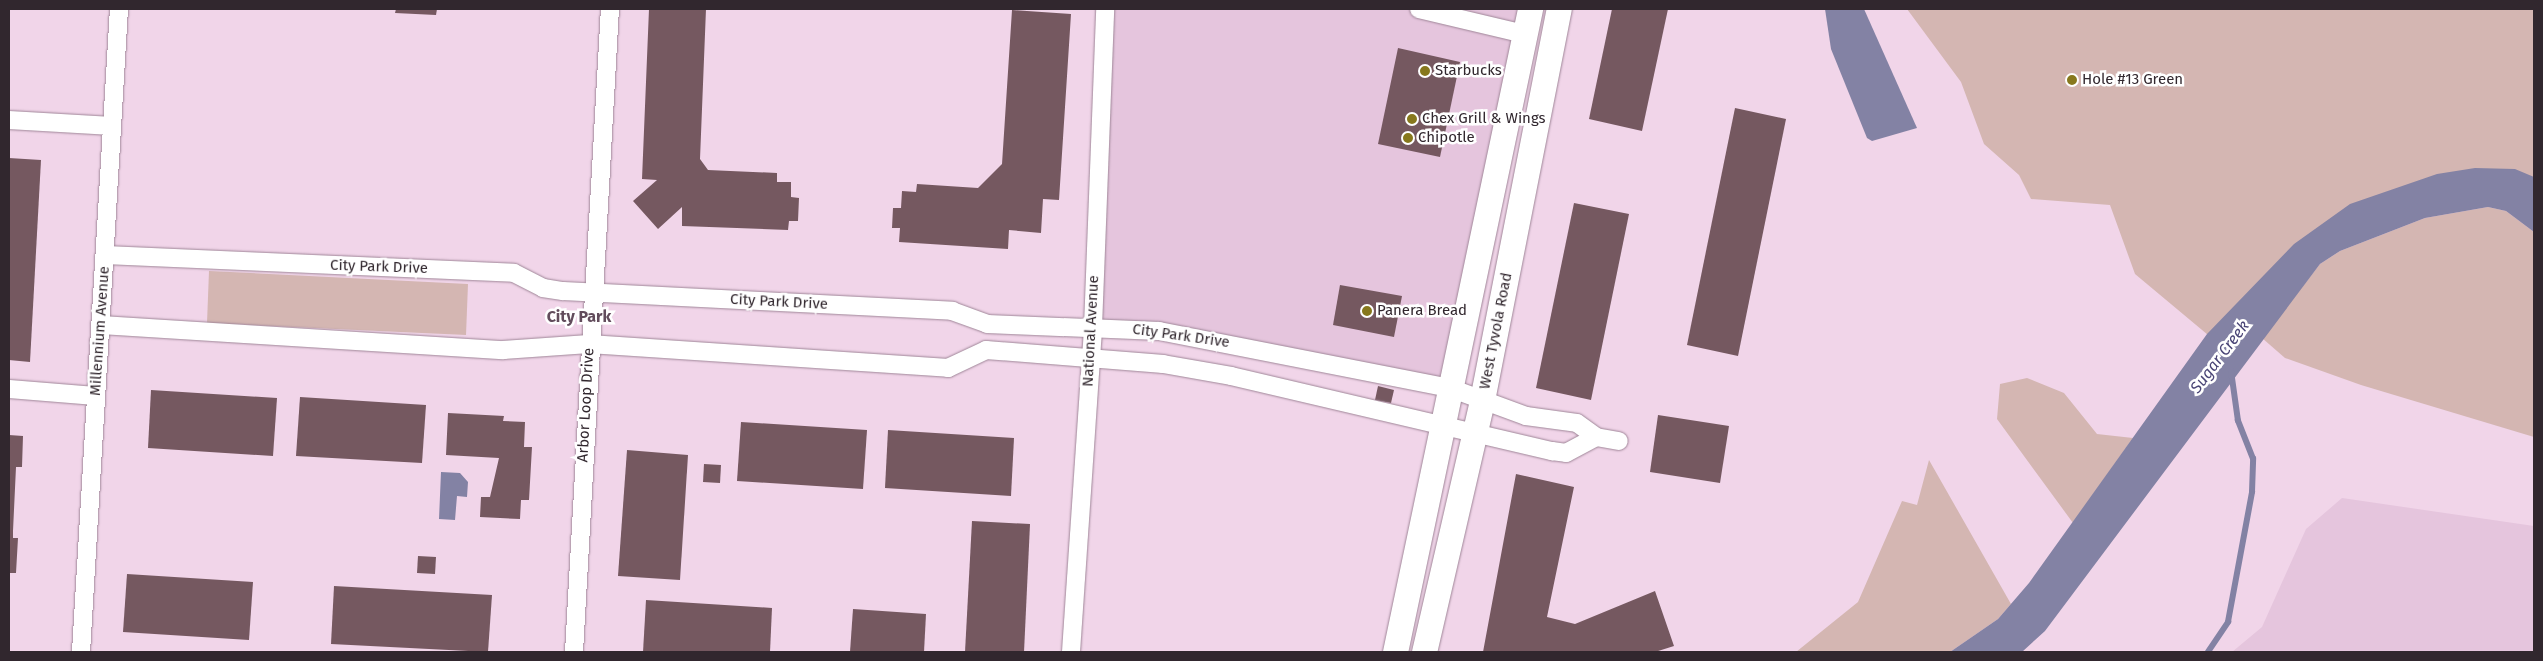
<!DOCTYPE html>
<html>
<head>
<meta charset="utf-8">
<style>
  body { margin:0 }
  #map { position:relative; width:2543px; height:661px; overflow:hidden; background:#f1d5e9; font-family:"Fira Sans",sans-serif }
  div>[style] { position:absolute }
  .built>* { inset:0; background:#e5c5dd }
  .green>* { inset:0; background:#d4b6b2 }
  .water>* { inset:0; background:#8382a4 }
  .stream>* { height:5.5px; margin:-2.75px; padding:0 2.75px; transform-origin:2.75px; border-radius:2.75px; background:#8382a4 }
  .building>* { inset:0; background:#755860 }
  .roads { filter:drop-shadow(0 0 1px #9f8698) drop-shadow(0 0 1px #9f8698) }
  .minor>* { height:18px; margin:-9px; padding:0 9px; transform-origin:9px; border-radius:9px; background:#fff }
  .secondary>* { height:25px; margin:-12.5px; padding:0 12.5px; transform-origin:12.5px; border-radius:12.5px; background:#fff }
  .dots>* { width:14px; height:14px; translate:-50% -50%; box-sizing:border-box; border:2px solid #fff; border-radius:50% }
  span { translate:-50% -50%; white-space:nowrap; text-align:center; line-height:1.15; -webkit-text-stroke:5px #fff; paint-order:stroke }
  .poi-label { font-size:15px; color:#31272e }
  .left { translate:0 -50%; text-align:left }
  .street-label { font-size:15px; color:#31272e }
  .neighbourhood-label { font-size:16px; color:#624c5c; font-weight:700 }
  .water-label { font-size:16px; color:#4a4576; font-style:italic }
  .frame { position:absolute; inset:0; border:10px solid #31272e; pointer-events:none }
</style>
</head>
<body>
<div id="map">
  <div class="built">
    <div style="clip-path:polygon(1108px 9px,1543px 9px,1460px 386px,1095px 323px)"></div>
    <div style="clip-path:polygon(2342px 498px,2534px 526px,2534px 652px,2232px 652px,2262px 627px,2306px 529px)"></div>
  </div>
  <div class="green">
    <div style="clip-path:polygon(1907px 9px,2534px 9px,2534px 198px,2517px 189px,2329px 246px,2226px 350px,2135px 274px,2110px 205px,2031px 199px,2019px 175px,1984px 144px,1961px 82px)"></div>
    <div style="clip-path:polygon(2488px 207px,2506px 211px,2534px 232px,2534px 437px,2361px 385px,2285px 358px,2262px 338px,2320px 264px,2340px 251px,2425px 218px)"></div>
    <div style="clip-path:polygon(209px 271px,468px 284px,466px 335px,207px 323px)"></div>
    <div style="clip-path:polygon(2027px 378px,2064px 393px,2097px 434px,2133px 438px,2073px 523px,1997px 419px,2000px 384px)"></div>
    <div style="clip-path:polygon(1929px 460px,2011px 604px,1998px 619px,1950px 652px,1796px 652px,1858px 602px,1902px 501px,1917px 505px)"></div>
  </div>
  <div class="water">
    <div style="clip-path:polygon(1825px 9px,1864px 9px,1917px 128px,1872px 141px,1867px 138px,1831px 49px)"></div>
    <div style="clip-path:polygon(2475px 168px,2515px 169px,2534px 177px,2534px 232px,2506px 211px,2488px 207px,2425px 218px,2340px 251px,2320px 264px,2045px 631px,2022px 652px,1950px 652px,1998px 619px,2029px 583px,2207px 334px,2294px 244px,2350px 204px,2437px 174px)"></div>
    <div style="clip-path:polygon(441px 472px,460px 473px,468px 482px,467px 497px,457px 496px,455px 520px,439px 519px)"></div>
  </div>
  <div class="stream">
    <div style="left:2208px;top:652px;width:36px;rotate:-56deg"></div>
    <div style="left:2228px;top:622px;width:132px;rotate:-79.5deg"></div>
    <div style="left:2252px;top:492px;width:33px;rotate:-88deg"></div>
    <div style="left:2253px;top:459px;width:41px;rotate:-111.5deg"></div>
    <div style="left:2238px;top:421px;width:50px;rotate:-98deg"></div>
  </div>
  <div class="building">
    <div style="clip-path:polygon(396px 9px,437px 9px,436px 15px,395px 13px)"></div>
    <div style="clip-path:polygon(649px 9px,706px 9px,700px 159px,708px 170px,777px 173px,777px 182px,791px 182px,791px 197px,799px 198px,798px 221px,789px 221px,788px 230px,682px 226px,682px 207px,658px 229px,633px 201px,657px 180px,642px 179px)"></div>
    <div style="clip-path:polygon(1612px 9px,1668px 9px,1642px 131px,1589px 119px)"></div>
    <div style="clip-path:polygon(1012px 10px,1071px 14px,1059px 200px,1043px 199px,1041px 233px,1009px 230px,1008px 249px,899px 242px,900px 228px,892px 228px,893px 208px,901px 208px,902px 191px,916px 192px,917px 184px,978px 188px,1002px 164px)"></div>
    <div style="clip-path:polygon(1398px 48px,1460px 62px,1440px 157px,1378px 144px)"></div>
    <div style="clip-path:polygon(1735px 108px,1786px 119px,1738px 356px,1687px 345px)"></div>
    <div style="clip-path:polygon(9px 158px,41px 160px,30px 362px,9px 360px)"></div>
    <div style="clip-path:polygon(1574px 203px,1629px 214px,1591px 400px,1536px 388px)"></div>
    <div style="clip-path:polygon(1340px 285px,1402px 296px,1394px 337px,1333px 325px)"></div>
    <div style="clip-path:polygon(1378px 386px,1394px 390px,1391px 403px,1375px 400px)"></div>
    <div style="clip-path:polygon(151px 390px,277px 398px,273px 456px,148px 448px)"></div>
    <div style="clip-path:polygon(300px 397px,426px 405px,422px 463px,296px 456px)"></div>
    <div style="clip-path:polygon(448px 413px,504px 416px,503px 421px,525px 422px,524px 447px,532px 447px,529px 500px,521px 500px,520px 519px,480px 517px,481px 497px,490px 497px,499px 458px,446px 455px)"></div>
    <div style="clip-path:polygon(1658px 415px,1729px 426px,1720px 483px,1650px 472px)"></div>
    <div style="clip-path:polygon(741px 422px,867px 430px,863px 489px,737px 481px)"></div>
    <div style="clip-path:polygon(888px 430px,1014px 438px,1011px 496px,885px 488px)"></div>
    <div style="clip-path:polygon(9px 435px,23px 436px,22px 467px,16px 467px,13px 531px,13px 538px,18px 538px,16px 573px,9px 573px)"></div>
    <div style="clip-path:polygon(627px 450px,688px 455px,680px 580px,618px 576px)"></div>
    <div style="clip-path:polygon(704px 464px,721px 465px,720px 483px,703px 482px)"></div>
    <div style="clip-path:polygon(1516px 474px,1574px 487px,1547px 617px,1575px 624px,1655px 591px,1674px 646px,1655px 652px,1483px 652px)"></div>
    <div style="clip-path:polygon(972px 521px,1030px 524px,1024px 652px,965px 652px)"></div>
    <div style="clip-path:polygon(418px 556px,436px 557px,435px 574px,417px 573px)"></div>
    <div style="clip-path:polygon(127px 574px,253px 582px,249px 640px,123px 632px)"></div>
    <div style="clip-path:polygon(334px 586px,492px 595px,488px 652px,331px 644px)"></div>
    <div style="clip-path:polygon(646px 600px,772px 608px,770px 652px,643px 652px)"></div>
    <div style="clip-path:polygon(853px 609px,926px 614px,924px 652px,850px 652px)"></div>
  </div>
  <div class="roads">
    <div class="minor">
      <div style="left:1419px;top:9px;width:109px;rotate:13.3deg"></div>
      <div style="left:9px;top:120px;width:103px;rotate:3.3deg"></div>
      <div style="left:105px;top:255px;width:409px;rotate:2.5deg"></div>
      <div style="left:514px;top:273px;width:33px;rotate:27deg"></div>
      <div style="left:543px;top:288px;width:20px;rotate:9deg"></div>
      <div style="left:563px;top:291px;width:390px;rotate:2.9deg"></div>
      <div style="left:952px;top:311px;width:37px;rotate:20deg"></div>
      <div style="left:987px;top:324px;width:172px;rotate:2.3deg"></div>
      <div style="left:1159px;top:331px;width:297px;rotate:11.1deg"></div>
      <div style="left:1450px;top:388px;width:81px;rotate:20.2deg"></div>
      <div style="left:1526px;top:416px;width:51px;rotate:7.8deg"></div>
      <div style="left:1577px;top:423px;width:24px;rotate:36deg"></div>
      <div style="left:1596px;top:437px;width:23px;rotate:10deg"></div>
      <div style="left:101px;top:325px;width:403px;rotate:3.6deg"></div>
      <div style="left:503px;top:350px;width:86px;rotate:-4deg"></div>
      <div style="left:589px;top:344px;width:360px;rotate:3.8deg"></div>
      <div style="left:948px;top:368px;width:42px;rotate:-25.3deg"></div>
      <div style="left:986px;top:350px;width:178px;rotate:4.5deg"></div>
      <div style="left:1163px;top:364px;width:69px;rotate:10deg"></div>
      <div style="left:1231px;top:376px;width:330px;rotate:13.2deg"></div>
      <div style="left:1552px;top:451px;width:14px;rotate:8deg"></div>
      <div style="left:1566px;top:453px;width:34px;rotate:-28deg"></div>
      <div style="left:9px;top:389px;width:87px;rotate:4.6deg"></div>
      <div style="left:81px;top:652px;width:644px;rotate:-86.62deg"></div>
      <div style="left:574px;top:652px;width:644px;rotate:-86.8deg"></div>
      <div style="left:1071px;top:652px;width:326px;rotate:-86.1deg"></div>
      <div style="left:1093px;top:327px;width:318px;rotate:-87.8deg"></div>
    </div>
    <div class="secondary">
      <div style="left:1395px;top:652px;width:657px;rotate:-78.14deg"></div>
      <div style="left:1424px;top:652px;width:259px;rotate:-77deg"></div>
      <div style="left:1482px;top:400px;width:399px;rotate:-78.9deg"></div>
    </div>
  </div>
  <div class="dots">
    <div style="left:1425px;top:71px;background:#87781d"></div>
    <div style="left:2072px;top:80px;background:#87781d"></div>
    <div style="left:1412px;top:119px;background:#87781d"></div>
    <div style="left:1408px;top:138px;background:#87781d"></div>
    <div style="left:1367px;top:311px;background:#87781d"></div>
  </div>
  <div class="poi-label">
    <span class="left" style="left:1435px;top:71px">Starbucks</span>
    <span class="left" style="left:2082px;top:80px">Hole #13 Green</span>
    <span class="left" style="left:1422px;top:119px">Chex Grill &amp; Wings</span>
    <span class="left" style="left:1418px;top:138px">Chipotle</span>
    <span class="left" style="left:1377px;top:311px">Panera Bread</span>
  </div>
  <div class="street-label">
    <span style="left:379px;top:267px;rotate:2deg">City Park Drive</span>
    <span style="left:779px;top:302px;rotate:3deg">City Park Drive</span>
    <span style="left:100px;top:331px;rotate:-86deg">Millennium Avenue</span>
    <span style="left:1091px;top:331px;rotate:-87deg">National Avenue</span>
    <span style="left:1496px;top:331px;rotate:-79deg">West Tyvola Road</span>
    <span style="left:1181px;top:336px;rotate:8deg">City Park Drive</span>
    <span style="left:586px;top:405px;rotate:-87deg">Arbor Loop Drive</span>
  </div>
  <div class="neighbourhood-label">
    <span style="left:579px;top:317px">City Park</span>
  </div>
  <div class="water-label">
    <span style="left:2220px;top:357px;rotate:-53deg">Sugar Creek</span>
  </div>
  <div class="frame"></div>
</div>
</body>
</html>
